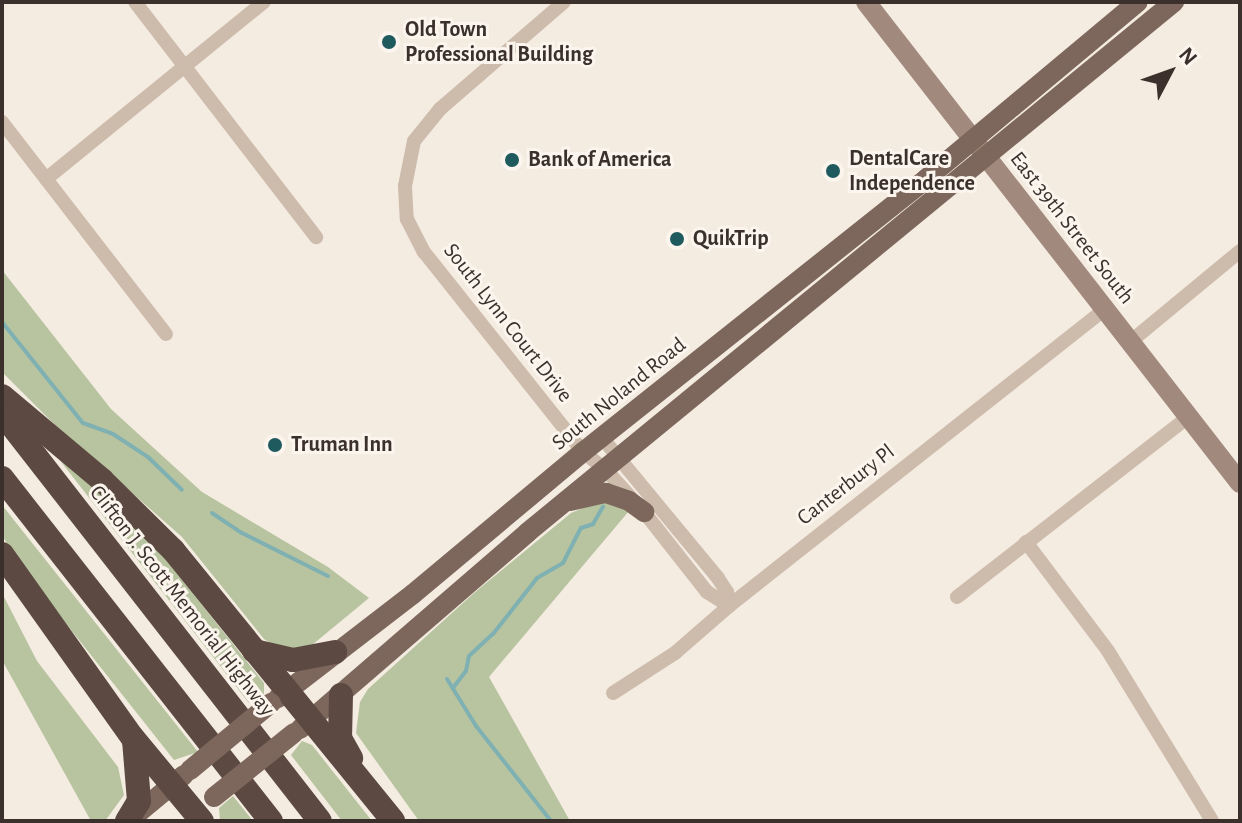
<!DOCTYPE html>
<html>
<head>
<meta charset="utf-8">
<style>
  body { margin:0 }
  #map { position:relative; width:1242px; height:823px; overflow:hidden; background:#f4ebe1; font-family:"Alegreya Sans",sans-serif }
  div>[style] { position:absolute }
  .green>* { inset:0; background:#b8c4a0 }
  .stream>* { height:4px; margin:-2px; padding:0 2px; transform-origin:2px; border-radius:2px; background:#7fb0b2 }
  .minor>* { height:14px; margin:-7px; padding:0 7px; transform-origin:7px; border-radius:7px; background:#cdbbac }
  .secondary>* { height:20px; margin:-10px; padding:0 10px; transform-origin:10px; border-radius:10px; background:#a18a7d }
  .primary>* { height:20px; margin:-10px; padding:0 10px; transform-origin:10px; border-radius:10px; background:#7d675c }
  .motorway>* { height:24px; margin:-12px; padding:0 12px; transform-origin:12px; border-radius:12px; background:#5c4a42 }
  .primary-bridge>* { height:20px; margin:-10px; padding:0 10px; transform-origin:10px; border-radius:10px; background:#7d675c }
  .dots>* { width:22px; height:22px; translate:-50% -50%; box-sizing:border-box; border:4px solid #fbf5ee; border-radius:50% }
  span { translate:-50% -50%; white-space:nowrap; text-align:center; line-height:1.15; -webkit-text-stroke:6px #fbf5ee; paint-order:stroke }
  .poi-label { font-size:22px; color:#3b302b; font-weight:700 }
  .left { translate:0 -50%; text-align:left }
  .street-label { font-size:22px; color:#3b302b }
  .frame { position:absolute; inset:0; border:4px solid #3b302b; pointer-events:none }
  .north { position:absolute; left:1130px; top:32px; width:80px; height:80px; -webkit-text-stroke:6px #fbf5ee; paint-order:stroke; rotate:49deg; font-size:22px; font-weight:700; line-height:32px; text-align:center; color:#3b302b }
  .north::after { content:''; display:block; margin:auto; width:28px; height:36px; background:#3b302b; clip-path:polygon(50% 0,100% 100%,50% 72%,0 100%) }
</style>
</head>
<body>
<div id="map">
  <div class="green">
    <div style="clip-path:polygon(2px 270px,111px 409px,202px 492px,328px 567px,369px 598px,312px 645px,300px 649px,278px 648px,264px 639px,182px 537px,55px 425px,2px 372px)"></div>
    <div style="clip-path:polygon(55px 454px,148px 537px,264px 683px,264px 694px,249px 703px)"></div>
    <div style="clip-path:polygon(600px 501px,629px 511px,489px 677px,570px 821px,419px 821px,356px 733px,360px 702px,368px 689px,474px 593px,571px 513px)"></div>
    <div style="clip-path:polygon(2px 505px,198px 752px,174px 760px,18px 563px,2px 535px)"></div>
    <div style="clip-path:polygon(2px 593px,37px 661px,118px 767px,124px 795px,105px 821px,91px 821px,2px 660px)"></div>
    <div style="clip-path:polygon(302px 741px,312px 745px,372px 821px,342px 821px,291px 755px)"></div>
    <div style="clip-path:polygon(233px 796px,253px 821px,220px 821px,219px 808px)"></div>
  </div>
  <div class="stream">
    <div style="left:2px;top:322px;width:129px;rotate:51.3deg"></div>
    <div style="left:83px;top:423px;width:32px;rotate:20deg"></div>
    <div style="left:113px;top:434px;width:42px;rotate:33.3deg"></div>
    <div style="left:148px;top:457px;width:47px;rotate:44.1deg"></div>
    <div style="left:212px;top:513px;width:36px;rotate:34deg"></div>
    <div style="left:242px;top:533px;width:96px;rotate:26.6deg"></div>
    <div style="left:447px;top:679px;width:55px;rotate:58.3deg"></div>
    <div style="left:476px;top:726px;width:121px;rotate:51.7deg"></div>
    <div style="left:453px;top:688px;width:21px;rotate:-53deg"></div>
    <div style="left:466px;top:671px;width:15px;rotate:-79deg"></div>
    <div style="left:469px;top:656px;width:33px;rotate:-43deg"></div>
    <div style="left:493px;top:634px;width:71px;rotate:-51.8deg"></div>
    <div style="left:537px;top:578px;width:30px;rotate:-30deg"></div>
    <div style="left:563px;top:563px;width:39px;rotate:-63deg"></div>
    <div style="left:581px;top:528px;width:13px;rotate:-18deg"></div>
    <div style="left:593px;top:524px;width:20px;rotate:-60deg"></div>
  </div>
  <div class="minor">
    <div style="left:135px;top:2px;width:297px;rotate:52.4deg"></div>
    <div style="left:564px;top:2px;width:164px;rotate:139.2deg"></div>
    <div style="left:440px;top:109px;width:41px;rotate:129.1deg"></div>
    <div style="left:414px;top:141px;width:46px;rotate:101.3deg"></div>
    <div style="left:405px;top:186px;width:33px;rotate:87deg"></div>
    <div style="left:407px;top:219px;width:37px;rotate:63deg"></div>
    <div style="left:424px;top:252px;width:256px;rotate:51.5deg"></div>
    <div style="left:583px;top:452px;width:28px;rotate:38deg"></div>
    <div style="left:605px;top:469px;width:58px;rotate:47.8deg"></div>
    <div style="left:644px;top:512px;width:102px;rotate:51.8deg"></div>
    <div style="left:707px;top:592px;width:26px;rotate:32deg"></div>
    <div style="left:729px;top:606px;width:14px;rotate:-98deg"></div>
    <div style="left:727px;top:592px;width:17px;rotate:-123deg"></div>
    <div style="left:718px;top:578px;width:182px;rotate:-129.6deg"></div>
    <div style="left:2px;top:122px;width:268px;rotate:52.3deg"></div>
    <div style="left:46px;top:179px;width:281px;rotate:-39.1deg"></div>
    <div style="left:1130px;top:342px;width:143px;rotate:-39.6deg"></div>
    <div style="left:1026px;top:542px;width:136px;rotate:53deg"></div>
    <div style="left:1108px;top:651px;width:199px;rotate:58.5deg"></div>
    <div style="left:957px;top:597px;width:293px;rotate:-37.9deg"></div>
    <div style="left:613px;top:693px;width:74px;rotate:-32.8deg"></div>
    <div style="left:675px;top:653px;width:72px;rotate:-41deg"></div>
    <div style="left:729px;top:606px;width:479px;rotate:-38.3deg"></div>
  </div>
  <div class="secondary">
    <div style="left:866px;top:2px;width:609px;rotate:52.13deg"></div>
  </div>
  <div class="primary">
    <div style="left:570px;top:501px;width:37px;rotate:-13deg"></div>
    <div style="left:606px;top:493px;width:24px;rotate:19deg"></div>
    <div style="left:629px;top:501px;width:19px;rotate:36deg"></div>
    <div style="left:278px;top:698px;width:170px;rotate:-37.6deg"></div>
    <div style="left:413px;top:594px;width:222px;rotate:-39.9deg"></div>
    <div style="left:583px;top:452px;width:438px;rotate:-38.5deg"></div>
    <div style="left:926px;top:179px;width:276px;rotate:-39.9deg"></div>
    <div style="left:300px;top:729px;width:301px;rotate:-40.8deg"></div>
    <div style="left:528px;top:532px;width:836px;rotate:-39.37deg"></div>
    <div style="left:132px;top:818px;width:67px;rotate:-39.6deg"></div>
  </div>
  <div class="motorway">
    <div style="left:2px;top:396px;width:131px;rotate:40deg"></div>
    <div style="left:102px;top:480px;width:100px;rotate:44.6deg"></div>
    <div style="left:173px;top:550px;width:349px;rotate:50.9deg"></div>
    <div style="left:2px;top:413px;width:517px;rotate:52.07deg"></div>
    <div style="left:2px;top:478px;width:436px;rotate:51.9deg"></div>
    <div style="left:2px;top:554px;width:226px;rotate:54.6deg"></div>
    <div style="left:133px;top:738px;width:108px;rotate:50.3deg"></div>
    <div style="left:254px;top:651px;width:40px;rotate:13deg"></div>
    <div style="left:293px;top:660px;width:43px;rotate:-10.8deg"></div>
    <div style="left:341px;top:695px;width:43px;rotate:91.3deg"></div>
    <div style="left:340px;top:738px;width:23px;rotate:61deg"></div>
    <div style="left:127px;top:821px;width:23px;rotate:-59deg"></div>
    <div style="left:139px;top:801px;width:61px;rotate:-94.7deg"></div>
  </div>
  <div class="primary-bridge">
    <div style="left:190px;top:770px;width:105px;rotate:-39.6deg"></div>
    <div style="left:214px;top:797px;width:102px;rotate:-38.7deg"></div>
  </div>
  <div class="dots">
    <div style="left:389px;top:42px;background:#1f5a5e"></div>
    <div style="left:512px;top:160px;background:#1f5a5e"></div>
    <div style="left:833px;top:171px;background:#1f5a5e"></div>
    <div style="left:677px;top:239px;background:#1f5a5e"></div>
    <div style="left:275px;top:445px;background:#1f5a5e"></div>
  </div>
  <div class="poi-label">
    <span class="left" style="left:405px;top:42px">Old Town<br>Professional Building</span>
    <span class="left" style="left:849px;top:171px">DentalCare<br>Independence</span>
    <span class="left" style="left:528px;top:160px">Bank of America</span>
    <span class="left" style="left:693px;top:239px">QuikTrip</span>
    <span class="left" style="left:291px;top:445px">Truman Inn</span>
  </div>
  <div class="street-label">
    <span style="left:1072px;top:228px;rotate:52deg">East 39th Street South</span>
    <span style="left:508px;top:323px;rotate:52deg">South Lynn Court Drive</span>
    <span style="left:619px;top:394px;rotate:-39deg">South Noland Road</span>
    <span style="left:846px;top:485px;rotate:-38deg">Canterbury Pl</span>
    <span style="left:182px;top:601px;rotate:52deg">Clifton J. Scott Memorial Highway</span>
  </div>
  <div class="frame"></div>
  <div class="north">N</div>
</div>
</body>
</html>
